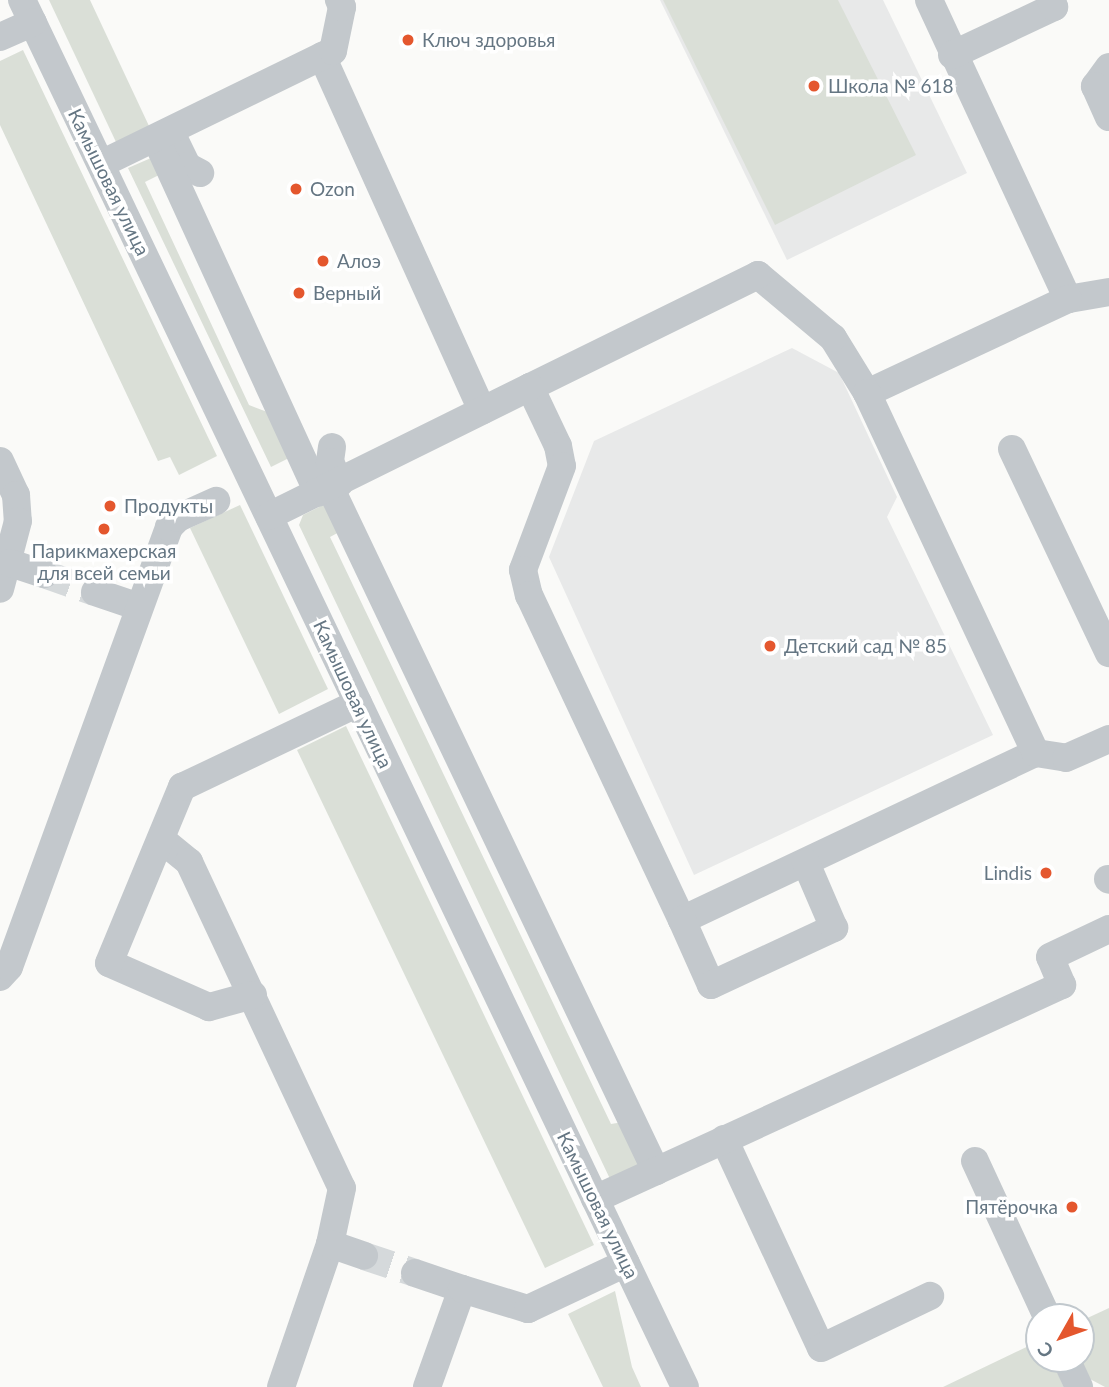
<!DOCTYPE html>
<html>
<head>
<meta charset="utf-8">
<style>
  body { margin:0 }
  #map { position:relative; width:1109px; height:1387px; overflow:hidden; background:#fafaf8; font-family:Lato,sans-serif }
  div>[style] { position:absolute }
  .built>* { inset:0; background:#e8e9e9 }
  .green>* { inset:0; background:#dadfd7 }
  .minor-tunnel>* { height:28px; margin-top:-14px; transform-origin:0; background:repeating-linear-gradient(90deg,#d5d9db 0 28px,transparent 0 42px) }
  .minor>* { height:28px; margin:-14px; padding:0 14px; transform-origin:14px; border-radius:14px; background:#c3c8cc }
  .dots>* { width:19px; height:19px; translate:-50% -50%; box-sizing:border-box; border:4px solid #fff; border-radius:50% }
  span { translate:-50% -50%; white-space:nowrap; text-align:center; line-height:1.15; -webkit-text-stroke:7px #fff; paint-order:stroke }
  .poi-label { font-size:19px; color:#657683 }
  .left { translate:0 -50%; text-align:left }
  .right { translate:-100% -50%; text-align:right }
  .street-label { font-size:19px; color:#657683 }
  .north { position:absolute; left:1025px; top:1303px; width:70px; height:70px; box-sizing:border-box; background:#fff; border:2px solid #c1c8cd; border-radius:50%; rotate:230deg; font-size:19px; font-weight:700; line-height:28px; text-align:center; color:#657683 }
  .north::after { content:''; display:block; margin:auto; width:24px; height:32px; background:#e4572e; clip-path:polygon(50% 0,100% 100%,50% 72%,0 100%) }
</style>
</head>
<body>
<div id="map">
  <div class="built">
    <div style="clip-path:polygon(660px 0,883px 0,967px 173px,787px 260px)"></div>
    <div style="clip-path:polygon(792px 348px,839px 373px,897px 497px,887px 517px,993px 735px,694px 875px,549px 557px,594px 441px)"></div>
  </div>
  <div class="green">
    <div style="clip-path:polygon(49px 0,90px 0,149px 126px,116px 142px)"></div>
    <div style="clip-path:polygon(663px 0,838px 0,916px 155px,775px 225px)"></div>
    <div style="clip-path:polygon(23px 50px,217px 456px,179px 475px,170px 457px,158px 461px,0 125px,0 61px)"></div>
    <div style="clip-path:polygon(151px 158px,159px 175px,145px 182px,249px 405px,270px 413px,291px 457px,271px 467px,128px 168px)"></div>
    <div style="clip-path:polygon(325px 504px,343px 530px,330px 537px,611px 1124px,623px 1122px,645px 1165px,611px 1181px,299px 525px,303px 515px)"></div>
    <div style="clip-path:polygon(240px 505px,328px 689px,279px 714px,190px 528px)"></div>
    <div style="clip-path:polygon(346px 726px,594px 1245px,545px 1268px,297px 750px)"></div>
    <div style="clip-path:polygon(615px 1291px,632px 1367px,641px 1387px,603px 1387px,568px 1314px)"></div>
    <div style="clip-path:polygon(1109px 1308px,1109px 1387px,1105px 1387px,1090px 1379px,1081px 1359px,1081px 1321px)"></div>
    <div style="clip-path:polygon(1039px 1341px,1039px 1359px,1051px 1359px,1064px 1387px,943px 1387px)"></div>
  </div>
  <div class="minor-tunnel">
    <div style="left:44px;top:574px;width:54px;rotate:19.4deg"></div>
    <div style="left:364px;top:1256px;width:54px;rotate:18.4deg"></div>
  </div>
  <div class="minor">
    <div style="left:22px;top:0;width:1537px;rotate:64.45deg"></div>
    <div style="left:929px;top:0;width:330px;rotate:65.1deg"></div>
    <div style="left:0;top:37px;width:36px;rotate:-24deg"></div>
    <div style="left:952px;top:55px;width:113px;rotate:-25.2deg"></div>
    <div style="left:1054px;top:7px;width:8px;rotate:-113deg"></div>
    <div style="left:322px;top:56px;width:389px;rotate:65.7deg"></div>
    <div style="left:1109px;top:67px;width:24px;rotate:126deg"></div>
    <div style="left:1095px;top:86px;width:34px;rotate:66deg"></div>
    <div style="left:173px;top:137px;width:32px;rotate:64deg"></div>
    <div style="left:187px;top:166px;width:15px;rotate:28deg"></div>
    <div style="left:156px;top:139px;width:389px;rotate:65.4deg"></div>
    <div style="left:101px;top:164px;width:258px;rotate:-26deg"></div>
    <div style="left:333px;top:51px;width:45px;rotate:-78.4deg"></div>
    <div style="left:342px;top:7px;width:8px;rotate:-113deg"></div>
    <div style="left:1109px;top:292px;width:42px;rotate:170.3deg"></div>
    <div style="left:1068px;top:299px;width:222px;rotate:154.9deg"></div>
    <div style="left:867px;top:393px;width:65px;rotate:-121.7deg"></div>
    <div style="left:833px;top:338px;width:98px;rotate:-140deg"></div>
    <div style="left:758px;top:275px;width:254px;rotate:153.8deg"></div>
    <div style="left:530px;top:387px;width:65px;rotate:64.6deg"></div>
    <div style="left:558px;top:446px;width:20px;rotate:79deg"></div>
    <div style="left:562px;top:466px;width:111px;rotate:110.6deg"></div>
    <div style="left:523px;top:570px;width:26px;rotate:77deg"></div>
    <div style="left:529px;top:595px;width:359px;rotate:64.8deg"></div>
    <div style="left:682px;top:920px;width:391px;rotate:-25.3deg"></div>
    <div style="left:1036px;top:753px;width:30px;rotate:9deg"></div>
    <div style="left:1066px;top:758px;width:47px;rotate:-23.8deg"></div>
    <div style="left:867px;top:393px;width:398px;rotate:64.9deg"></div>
    <div style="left:332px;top:447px;width:15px;rotate:98deg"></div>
    <div style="left:330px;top:462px;width:23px;rotate:65deg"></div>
    <div style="left:1012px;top:449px;width:226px;rotate:64.6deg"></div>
    <div style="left:0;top:461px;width:38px;rotate:65deg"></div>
    <div style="left:16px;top:495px;width:26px;rotate:86deg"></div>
    <div style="left:18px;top:521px;width:70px;rotate:104.8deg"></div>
    <div style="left:330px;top:487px;width:758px;rotate:64.52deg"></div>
    <div style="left:269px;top:516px;width:291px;rotate:-26.3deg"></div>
    <div style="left:10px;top:563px;width:36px;rotate:18deg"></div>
    <div style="left:95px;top:592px;width:46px;rotate:18.8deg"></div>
    <div style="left:162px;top:840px;width:35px;rotate:39deg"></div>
    <div style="left:189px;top:862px;width:360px;rotate:64.9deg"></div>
    <div style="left:342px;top:1188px;width:57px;rotate:102.1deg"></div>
    <div style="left:330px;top:1244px;width:151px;rotate:108.9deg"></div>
    <div style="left:1108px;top:879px;width:1px;rotate:45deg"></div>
    <div style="left:682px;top:920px;width:71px;rotate:66deg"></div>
    <div style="left:711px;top:985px;width:136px;rotate:-24.9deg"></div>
    <div style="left:834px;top:928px;width:71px;rotate:-113.3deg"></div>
    <div style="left:0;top:977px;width:13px;rotate:-48deg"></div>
    <div style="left:9px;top:967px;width:468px;rotate:-70deg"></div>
    <div style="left:169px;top:527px;width:13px;rotate:-45deg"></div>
    <div style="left:178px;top:518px;width:42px;rotate:-24.1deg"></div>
    <div style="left:253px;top:995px;width:46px;rotate:164.7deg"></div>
    <div style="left:209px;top:1007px;width:109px;rotate:-156.3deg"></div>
    <div style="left:109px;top:963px;width:191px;rotate:-67.5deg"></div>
    <div style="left:182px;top:787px;width:195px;rotate:-25.5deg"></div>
    <div style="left:724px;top:1139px;width:230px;rotate:65.1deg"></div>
    <div style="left:821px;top:1348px;width:121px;rotate:-25.5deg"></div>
    <div style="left:975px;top:1161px;width:172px;rotate:65.2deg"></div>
    <div style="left:595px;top:1199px;width:514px;rotate:-24.62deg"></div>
    <div style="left:1062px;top:985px;width:30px;rotate:-113deg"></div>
    <div style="left:1050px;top:957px;width:65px;rotate:-25.4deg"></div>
    <div style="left:330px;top:1244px;width:36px;rotate:19deg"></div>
    <div style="left:415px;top:1273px;width:50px;rotate:18.8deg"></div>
    <div style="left:1066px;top:1359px;width:31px;rotate:65deg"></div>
    <div style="left:427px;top:1387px;width:104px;rotate:-70.3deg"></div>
    <div style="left:462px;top:1289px;width:69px;rotate:16.9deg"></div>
    <div style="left:528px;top:1309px;width:108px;rotate:-25.1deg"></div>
  </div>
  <div class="dots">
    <div style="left:408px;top:40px;background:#e4572e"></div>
    <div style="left:814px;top:86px;background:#e4572e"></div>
    <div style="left:296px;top:189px;background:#e4572e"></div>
    <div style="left:323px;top:261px;background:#e4572e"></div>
    <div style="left:299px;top:293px;background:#e4572e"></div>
    <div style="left:110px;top:506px;background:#e4572e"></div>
    <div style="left:104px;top:529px;background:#e4572e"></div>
    <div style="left:770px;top:646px;background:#e4572e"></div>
    <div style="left:1046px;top:873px;background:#e4572e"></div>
    <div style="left:1072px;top:1207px;background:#e4572e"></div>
  </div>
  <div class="poi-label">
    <span class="left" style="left:422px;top:40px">Ключ здоровья</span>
    <span class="left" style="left:828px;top:86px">Школа № 618</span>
    <span class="left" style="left:310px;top:189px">Ozon</span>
    <span class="left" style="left:337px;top:261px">Алоэ</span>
    <span class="left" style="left:313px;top:293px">Верный</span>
    <span class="left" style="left:124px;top:506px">Продукты</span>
    <span style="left:104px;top:562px">Парикмахерская<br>для всей семьи</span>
    <span class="left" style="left:784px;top:646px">Детский сад № 85</span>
    <span class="right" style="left:1032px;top:873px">Lindis</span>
    <span class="right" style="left:1058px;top:1207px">Пятёрочка</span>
  </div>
  <div class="street-label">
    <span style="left:109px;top:182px;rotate:64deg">Камышовая улица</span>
    <span style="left:353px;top:694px;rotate:65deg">Камышовая улица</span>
    <span style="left:598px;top:1205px;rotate:64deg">Камышовая улица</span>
  </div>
  <div class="north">С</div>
</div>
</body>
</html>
